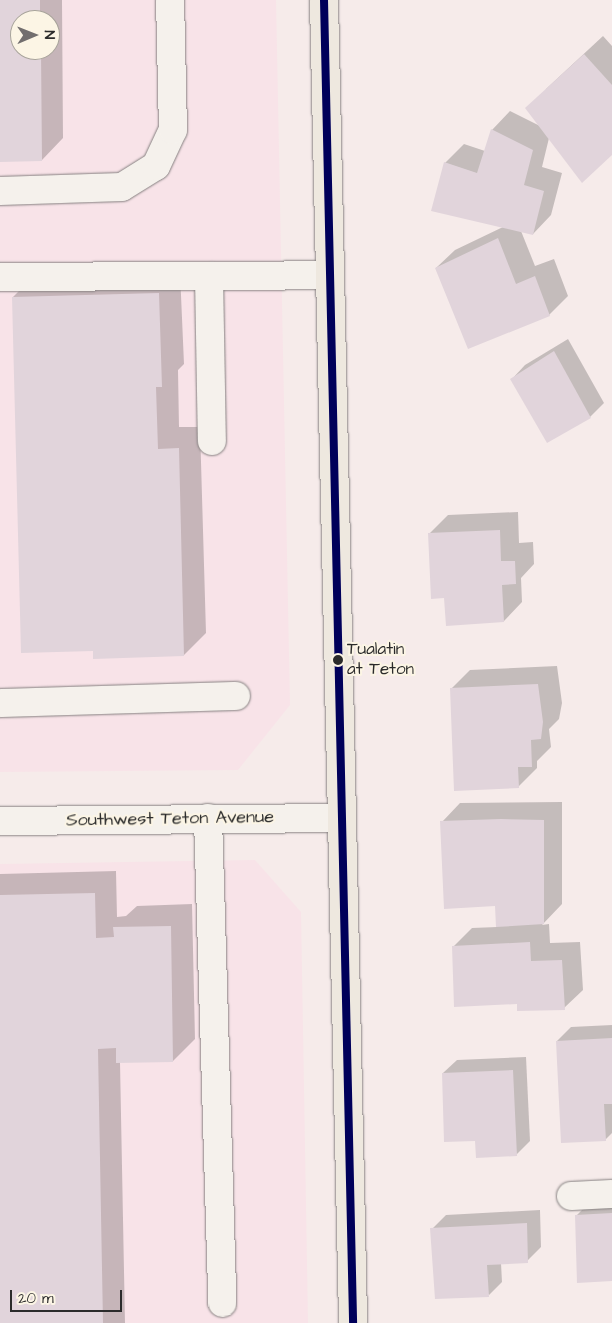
<!DOCTYPE html>
<html>
<head>
<meta charset="utf-8">
<style>
  body { margin:0 }
  #map { position:relative; width:612px; height:1323px; overflow:hidden; background:#f6ebea; font-family:"Architects Daughter",sans-serif }
  div>[style] { position:absolute }
  .built>* { inset:0; background:#f8e3e8 }
  .shadow>* { inset:0; background:#0003 }
  .building>* { inset:0; background:#e1d4db }
  .roads { filter:drop-shadow(0 0 1px #868181) drop-shadow(0 0 1px #868181) }
  .minor>* { height:28px; margin:-14px; padding:0 14px; transform-origin:14px; border-radius:14px; background:#f5f1ec }
  .major>* { height:28px; margin:-14px; padding:0 14px; transform-origin:14px; border-radius:14px; background:#eee8df }
  .bus-1>* { height:8px; margin:-4px; padding:0 4px; transform-origin:4px; border-radius:4px; background:#00005a }
  .dots>* { width:14px; height:14px; translate:-50% -50%; box-sizing:border-box; border:2px solid #fcf5e5; border-radius:50% }
  span { translate:-50% -50%; white-space:nowrap; text-align:center; line-height:1.15; -webkit-text-stroke:4px #fcf5e5; paint-order:stroke }
  .bus-label { font-size:17px; color:#2b2b2b }
  .left { translate:0 -50%; text-align:left }
  .street-label { font-size:18px; color:#2b2b2b }
  .north { position:absolute; left:10px; top:10px; width:50px; height:50px; box-sizing:border-box; background:#fcf5e5; border:1px solid #a8a49b; border-radius:50%; rotate:89deg; font-size:14px; font-weight:700; line-height:20px; text-align:center; color:#2b2b2b }
  .north::after { content:''; display:block; margin:auto; width:18px; height:22px; background:#726e6e; clip-path:polygon(50% 0,100% 100%,50% 72%,0 100%) }
  .scale { position:absolute; left:10px; top:1290px; width:112px; height:22px; box-sizing:border-box; border:2px solid #2b2b2b; border-top:0; padding-left:6px; font-size:15px; line-height:18px; white-space:nowrap; color:#2b2b2b; -webkit-text-stroke:4px #fcf5e5; paint-order:stroke }
</style>
</head>
<body>
<div id="map">
  <div class="built">
    <div style="clip-path:polygon(evenodd,0 0,276px 0,290px 705px,238px 770px,0 772px,0 0,20px 20px,50px 20px,50px 50px,20px 50px,20px 20px)"></div>
    <div style="clip-path:polygon(255px 860px,301px 912px,308px 1323px,0 1323px,0 864px)"></div>
  </div>
  <div class="shadow">
    <div style="clip-path:polygon(evenodd,0 0,62px 0,63px 138px,42px 160px,0 161px,0 0,20px 20px,50px 20px,50px 50px,20px 50px,20px 20px)"></div>
    <div style="clip-path:polygon(603px 36px,612px 46px,612px 153px,549px 138px,542px 167px,562px 173px,551px 215px,533px 234px,521px 231px,535px 266px,554px 259px,568px 296px,549px 315px,436px 268px,455px 250px,503px 227px,445px 163px,464px 144px,485px 151px,492px 130px,510px 111px,540px 126px,546px 89px)"></div>
    <div style="clip-path:polygon(180px 272px,184px 364px,178px 370px,179px 427px,200px 427px,206px 633px,184px 655px,94px 650px,13px 297px,35px 275px)"></div>
    <div style="clip-path:polygon(568px 339px,604px 403px,590px 417px,512px 379px,525px 365px)"></div>
    <div style="clip-path:polygon(518px 512px,519px 543px,533px 542px,534px 564px,521px 578px,522px 602px,504px 621px,445px 597px,429px 534px,448px 515px)"></div>
    <div style="clip-path:polygon(557px 666px,562px 703px,559px 719px,549px 729px,551px 747px,537px 761px,537px 768px,518px 787px,451px 689px,470px 670px)"></div>
    <div style="clip-path:polygon(562px 802px,562px 904px,542px 925px,549px 924px,550px 943px,580px 942px,583px 990px,564px 1008px,518px 1003px,453px 947px,472px 928px,497px 927px,496px 905px,442px 822px,460px 803px)"></div>
    <div style="clip-path:polygon(116px 871px,117px 917px,126px 916px,137px 906px,192px 904px,195px 1039px,173px 1061px,120px 1062px,125px 1323px,0 1323px,0 874px)"></div>
    <div style="clip-path:polygon(612px 1025px,612px 1133px,605px 1140px,557px 1041px,571px 1027px)"></div>
    <div style="clip-path:polygon(526px 1057px,530px 1141px,516px 1155px,476px 1139px,443px 1073px,457px 1060px)"></div>
    <div style="clip-path:polygon(612px 1201px,612px 1280px,576px 1216px,590px 1202px)"></div>
    <div style="clip-path:polygon(540px 1210px,541px 1247px,527px 1261px,501px 1263px,502px 1282px,489px 1295px,432px 1229px,446px 1215px)"></div>
  </div>
  <div class="building">
    <div style="clip-path:polygon(0 0,40px 0,40px 20px,20px 20px,20px 50px,41px 50px,42px 161px,0 162px)"></div>
    <div style="clip-path:polygon(584px 54px,612px 85px,612px 155px,582px 183px,525px 108px)"></div>
    <div style="clip-path:polygon(491px 129px,533px 150px,524px 185px,544px 191px,533px 235px,431px 211px,444px 162px,477px 173px)"></div>
    <div style="clip-path:polygon(498px 238px,516px 284px,535px 276px,550px 316px,468px 349px,435px 268px)"></div>
    <div style="clip-path:polygon(159px 293px,162px 387px,156px 387px,158px 449px,179px 448px,184px 656px,93px 659px,93px 651px,21px 653px,12px 297px)"></div>
    <div style="clip-path:polygon(554px 351px,591px 418px,547px 443px,510px 379px)"></div>
    <div style="clip-path:polygon(500px 530px,501px 561px,515px 561px,516px 584px,502px 585px,504px 622px,446px 626px,444px 598px,431px 599px,428px 533px)"></div>
    <div style="clip-path:polygon(538px 684px,543px 722px,541px 739px,531px 740px,532px 767px,518px 767px,519px 788px,454px 791px,450px 688px)"></div>
    <div style="clip-path:polygon(501px 819px,544px 820px,544px 924px,496px 927px,495px 906px,444px 909px,440px 821px)"></div>
    <div style="clip-path:polygon(95px 893px,96px 938px,114px 937px,113px 927px,171px 926px,173px 1062px,116px 1063px,116px 1048px,98px 1049px,103px 1323px,0 1323px,0 895px)"></div>
    <div style="clip-path:polygon(530px 942px,531px 961px,562px 960px,565px 1010px,517px 1011px,517px 1004px,454px 1007px,452px 946px)"></div>
    <div style="clip-path:polygon(612px 1038px,612px 1104px,604px 1104px,606px 1141px,561px 1143px,556px 1041px)"></div>
    <div style="clip-path:polygon(513px 1070px,517px 1156px,476px 1158px,475px 1141px,444px 1142px,442px 1073px)"></div>
    <div style="clip-path:polygon(612px 1213px,612px 1281px,577px 1283px,575px 1215px)"></div>
    <div style="clip-path:polygon(527px 1223px,528px 1263px,487px 1265px,489px 1297px,435px 1299px,430px 1228px)"></div>
  </div>
  <div class="roads">
    <div class="minor">
      <div style="left:0;top:191px;width:122px;rotate:-1.9deg"></div>
      <div style="left:122px;top:187px;width:40px;rotate:-32deg"></div>
      <div style="left:156px;top:166px;width:40px;rotate:-65deg"></div>
      <div style="left:173px;top:130px;width:130px;rotate:-91.3deg"></div>
      <div style="left:209px;top:276px;width:165px;rotate:89deg"></div>
      <div style="left:0;top:277px;width:330px;rotate:-0.3deg"></div>
      <div style="left:0;top:703px;width:236px;rotate:-1.7deg"></div>
      <div style="left:208px;top:818px;width:485px;rotate:88.3deg"></div>
      <div style="left:0;top:821px;width:341px;rotate:-0.5deg"></div>
      <div style="left:571px;top:1196px;width:41px;rotate:-2.8deg"></div>
    </div>
    <div class="major">
      <div style="left:324px;top:0;width:1323px;rotate:88.74deg"></div>
    </div>
  </div>
  <div class="bus-1">
    <div style="left:324px;top:0;width:1323px;rotate:88.74deg"></div>
  </div>
  <div class="dots">
    <div style="left:338px;top:660px;background:#2b2b2b"></div>
  </div>
  <div class="bus-label">
    <span class="left" style="left:347px;top:660px">Tualatin<br>at Teton</span>
  </div>
  <div class="street-label">
    <span style="left:170px;top:819px;rotate:-1deg">Southwest Teton Avenue</span>
  </div>
  <div class="north">N</div>
  <div class="scale">20 m</div>
</div>
</body>
</html>
